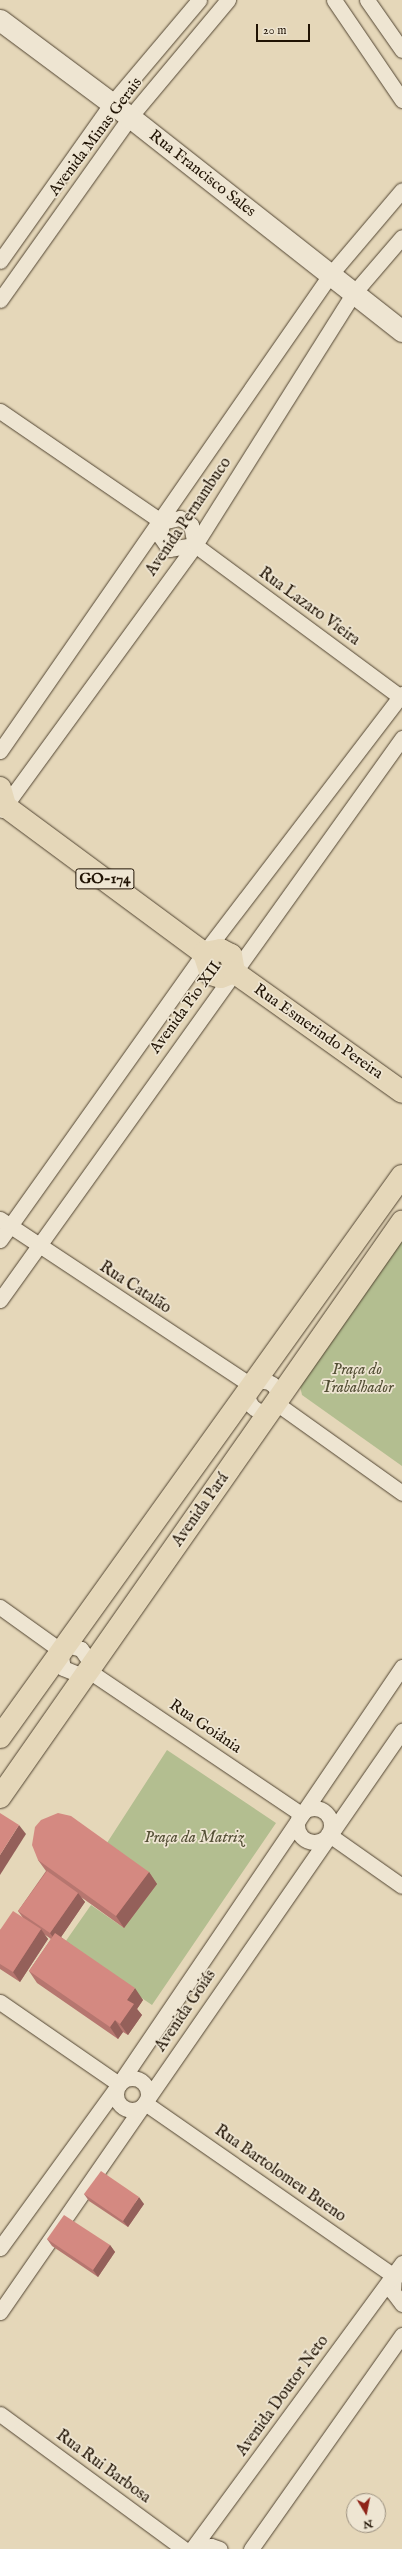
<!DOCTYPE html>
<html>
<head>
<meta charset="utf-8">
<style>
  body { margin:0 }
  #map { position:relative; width:402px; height:2549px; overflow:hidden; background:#e5d7b9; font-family:"IM FELL English",serif }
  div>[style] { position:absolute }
  .green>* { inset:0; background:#b3be90 }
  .roads { filter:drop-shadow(0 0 1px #514431) drop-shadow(0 0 1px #514431) }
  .street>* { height:15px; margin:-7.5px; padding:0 7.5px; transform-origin:7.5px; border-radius:7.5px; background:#eee5d2 }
  .street>.ring { margin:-7.5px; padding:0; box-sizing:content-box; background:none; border:15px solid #eee5d2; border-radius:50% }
  .secondary>* { height:21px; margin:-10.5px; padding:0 10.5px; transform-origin:10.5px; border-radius:10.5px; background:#eee5d2 }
  .primary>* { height:22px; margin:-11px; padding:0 11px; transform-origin:11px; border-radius:11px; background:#e5d7b9 }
  .wall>* { inset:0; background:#b6766f }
  .shaded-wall>* { inset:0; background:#94605a }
  .building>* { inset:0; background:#d48981 }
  span { translate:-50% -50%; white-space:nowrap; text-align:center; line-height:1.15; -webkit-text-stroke:3.5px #eee5d2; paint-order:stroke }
  .shield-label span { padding:1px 3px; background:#eee5d2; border:1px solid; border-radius:3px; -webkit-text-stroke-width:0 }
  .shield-label { font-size:15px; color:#201304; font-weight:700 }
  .street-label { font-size:16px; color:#201304 }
  .park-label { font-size:16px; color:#534f35; font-style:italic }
  .north { position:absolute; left:346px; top:2493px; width:40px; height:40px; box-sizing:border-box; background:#eee5d2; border:1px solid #9c9180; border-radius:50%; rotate:170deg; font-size:11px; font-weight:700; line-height:16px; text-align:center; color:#201304 }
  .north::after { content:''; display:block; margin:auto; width:14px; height:18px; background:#8f2418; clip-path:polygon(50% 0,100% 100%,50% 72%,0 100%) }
  .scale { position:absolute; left:256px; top:24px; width:54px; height:18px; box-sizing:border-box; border:2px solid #201304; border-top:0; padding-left:5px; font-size:12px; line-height:14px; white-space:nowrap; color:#201304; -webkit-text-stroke:3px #eee5d2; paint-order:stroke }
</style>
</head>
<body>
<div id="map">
  <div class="green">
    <div style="clip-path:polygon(402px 1237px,402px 1466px,302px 1395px,299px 1382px)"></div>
    <div style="clip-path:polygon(167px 1750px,276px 1823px,152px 2005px,63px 1945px,91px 1905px,124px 1928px,105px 1846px)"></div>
  </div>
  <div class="roads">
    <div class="street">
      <div style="left:334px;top:0;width:121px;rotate:55.8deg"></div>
      <div style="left:367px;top:0;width:61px;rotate:55deg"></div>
      <div style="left:0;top:261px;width:194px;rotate:-54.7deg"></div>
      <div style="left:112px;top:103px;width:135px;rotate:-49.8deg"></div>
      <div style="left:0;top:300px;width:224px;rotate:-54.6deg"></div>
      <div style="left:130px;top:117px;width:153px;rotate:-50.1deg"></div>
      <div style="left:0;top:411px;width:196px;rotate:34.4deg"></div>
      <div style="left:162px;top:522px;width:18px;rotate:-13deg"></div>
      <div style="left:180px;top:518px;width:13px;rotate:32deg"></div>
      <div style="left:191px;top:525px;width:20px;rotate:79deg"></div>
      <div style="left:195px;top:545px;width:257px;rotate:36.5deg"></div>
      <div style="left:162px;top:522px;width:14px;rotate:98deg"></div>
      <div style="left:160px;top:536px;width:16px;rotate:55deg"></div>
      <div style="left:169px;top:549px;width:26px;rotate:-9deg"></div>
      <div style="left:0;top:751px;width:579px;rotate:-55.27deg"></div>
      <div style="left:330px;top:275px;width:111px;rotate:-49.7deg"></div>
      <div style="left:2px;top:810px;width:328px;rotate:-53.9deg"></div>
      <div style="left:195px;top:545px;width:297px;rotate:-57.8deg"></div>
      <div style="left:353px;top:294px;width:75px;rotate:-49.3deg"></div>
      <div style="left:0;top:1219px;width:302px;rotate:33.5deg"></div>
      <div style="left:0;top:1240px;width:352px;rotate:-54.6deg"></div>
      <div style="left:204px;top:953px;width:326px;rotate:-52.6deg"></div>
      <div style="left:0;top:1300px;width:691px;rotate:-54.42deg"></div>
      <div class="ring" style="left:248px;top:1381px;width:15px;height:15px"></div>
      <div style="left:276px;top:1403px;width:155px;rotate:35.5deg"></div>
      <div style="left:0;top:1607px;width:74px;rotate:35.6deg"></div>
      <div style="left:60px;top:1650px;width:18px;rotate:81deg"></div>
      <div style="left:63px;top:1668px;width:18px;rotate:22deg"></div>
      <div style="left:80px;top:1675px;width:10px;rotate:-24deg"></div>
      <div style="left:60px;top:1650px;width:12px;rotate:-20deg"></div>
      <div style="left:71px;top:1646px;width:10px;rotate:17deg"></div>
      <div style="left:81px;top:1649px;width:12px;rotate:55deg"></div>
      <div style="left:88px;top:1659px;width:12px;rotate:85deg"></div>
      <div style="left:89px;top:1671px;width:256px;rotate:34deg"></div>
      <div class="ring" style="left:297px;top:1808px;width:19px;height:19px"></div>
      <div style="left:328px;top:1834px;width:90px;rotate:35.1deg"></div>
      <div style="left:0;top:2002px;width:145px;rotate:34.6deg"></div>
      <div class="ring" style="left:116px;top:2078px;width:17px;height:17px"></div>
      <div style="left:145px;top:2103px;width:303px;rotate:34.8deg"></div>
      <div style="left:394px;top:2276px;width:8px;rotate:-14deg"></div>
      <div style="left:0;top:2248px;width:203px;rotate:-54deg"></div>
      <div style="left:119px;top:2084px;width:504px;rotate:-55.84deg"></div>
      <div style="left:394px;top:2276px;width:16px;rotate:94deg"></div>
      <div style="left:393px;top:2292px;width:15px;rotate:53deg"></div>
      <div style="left:0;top:2312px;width:707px;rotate:-55.32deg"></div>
      <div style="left:0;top:2414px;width:228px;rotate:36.3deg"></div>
      <div style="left:192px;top:2549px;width:355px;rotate:-53.7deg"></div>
      <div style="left:196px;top:2549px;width:15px;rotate:-11deg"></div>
      <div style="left:211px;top:2546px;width:9px;rotate:18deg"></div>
      <div style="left:251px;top:2549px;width:262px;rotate:-54.8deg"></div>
    </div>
    <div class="secondary">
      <div style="left:0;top:20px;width:162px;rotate:36.7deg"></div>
      <div style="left:130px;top:117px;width:346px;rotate:38.2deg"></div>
    </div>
    <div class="primary">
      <div style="left:0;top:788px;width:19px;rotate:74deg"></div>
      <div style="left:5px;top:806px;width:247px;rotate:36.5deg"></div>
      <div style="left:204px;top:953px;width:22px;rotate:72deg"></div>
      <div style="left:211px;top:974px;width:10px;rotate:17deg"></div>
      <div style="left:221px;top:977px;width:14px;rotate:-21deg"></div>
      <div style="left:204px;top:953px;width:17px;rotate:-10deg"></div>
      <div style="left:221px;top:950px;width:11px;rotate:27deg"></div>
      <div style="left:231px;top:955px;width:17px;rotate:80deg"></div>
      <div style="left:234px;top:972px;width:206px;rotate:35.5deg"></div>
      <div style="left:0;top:1737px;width:690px;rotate:-54.38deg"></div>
      <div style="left:0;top:1797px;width:702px;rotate:-55.04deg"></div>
    </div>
  </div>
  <div class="wall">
    <div style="clip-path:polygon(38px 1860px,149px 1872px,157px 1884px,124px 1928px,81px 1897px,85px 1902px,61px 1937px,143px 2000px,137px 2009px,142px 2015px,128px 2035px,123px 2032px,118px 2039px,37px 1983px,29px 1971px,51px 1939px,44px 1934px,48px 1939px,20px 1982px,0 1969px,0 1930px,23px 1918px,18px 1911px,46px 1871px)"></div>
    <div style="clip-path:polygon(84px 2194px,144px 2204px,128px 2227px,89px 2201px)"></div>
    <div style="clip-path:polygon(47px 2239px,110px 2245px,115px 2252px,98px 2277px,52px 2246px)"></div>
  </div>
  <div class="shaded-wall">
    <div style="clip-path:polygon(19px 1825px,26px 1834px,0 1875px,0 1855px)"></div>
    <div style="clip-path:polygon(149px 1872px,157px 1884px,124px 1928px,116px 1916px)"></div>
    <div style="clip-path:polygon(78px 1893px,85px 1902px,57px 1943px,50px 1933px)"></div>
    <div style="clip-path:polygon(41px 1929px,48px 1939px,20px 1982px,13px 1972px)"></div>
    <div style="clip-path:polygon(135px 1988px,143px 2000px,137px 2009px,142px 2015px,128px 2035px,120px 2024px,127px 2000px)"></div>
    <div style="clip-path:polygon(115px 2020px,123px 2032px,118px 2039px,110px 2027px)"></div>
    <div style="clip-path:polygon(139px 2197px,144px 2204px,128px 2227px,123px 2221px)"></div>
    <div style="clip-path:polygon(110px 2245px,115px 2252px,98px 2277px,93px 2270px)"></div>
  </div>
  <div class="building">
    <div style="clip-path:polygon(0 1813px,19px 1825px,0 1855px)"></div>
    <div style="clip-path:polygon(58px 1813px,71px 1816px,149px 1872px,116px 1916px,38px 1860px,32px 1845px,35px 1827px,41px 1820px)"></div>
    <div style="clip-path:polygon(47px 1871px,78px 1893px,50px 1933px,18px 1911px)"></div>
    <div style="clip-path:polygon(13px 1911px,41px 1929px,13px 1972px,0 1964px,0 1930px)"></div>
    <div style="clip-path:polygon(55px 1933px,135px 1988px,127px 2000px,134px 2004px,120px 2024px,115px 2020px,110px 2027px,29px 1971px)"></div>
    <div style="clip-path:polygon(101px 2171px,139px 2197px,123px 2221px,84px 2194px)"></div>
    <div style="clip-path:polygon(64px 2215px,110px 2245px,93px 2270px,47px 2239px)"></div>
  </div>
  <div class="shield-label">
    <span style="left:105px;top:879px">GO-174</span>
  </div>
  <div class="street-label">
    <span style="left:96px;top:137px;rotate:-53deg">Avenida Minas Gerais</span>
    <span style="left:202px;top:174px;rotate:38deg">Rua Francisco Sales</span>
    <span style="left:189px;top:517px;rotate:-56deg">Avenida Pernambuco</span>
    <span style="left:309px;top:607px;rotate:36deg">Rua Lazaro Vieira</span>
    <span style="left:186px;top:1008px;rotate:-54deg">Avenida Pio XII</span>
    <span style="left:318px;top:1032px;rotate:35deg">Rua Esmerindo Pereira</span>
    <span style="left:135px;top:1288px;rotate:33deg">Rua Catalão</span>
    <span style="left:201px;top:1510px;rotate:-55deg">Avenida Pará</span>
    <span style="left:205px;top:1727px;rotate:34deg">Rua Goiânia</span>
    <span style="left:186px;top:2011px;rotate:-56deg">Avenida Goiás</span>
    <span style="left:280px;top:2174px;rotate:35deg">Rua Bartolomeu Bueno</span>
    <span style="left:283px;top:2396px;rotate:-54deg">Avenida Doutor Neto</span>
    <span style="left:103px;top:2467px;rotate:36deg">Rua Rui Barbosa</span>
  </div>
  <div class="park-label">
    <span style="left:357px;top:1379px">Praça do<br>Trabalhador</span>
    <span style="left:194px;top:1838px">Praça da Matriz</span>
  </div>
  <div class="north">N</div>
  <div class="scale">20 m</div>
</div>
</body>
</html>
